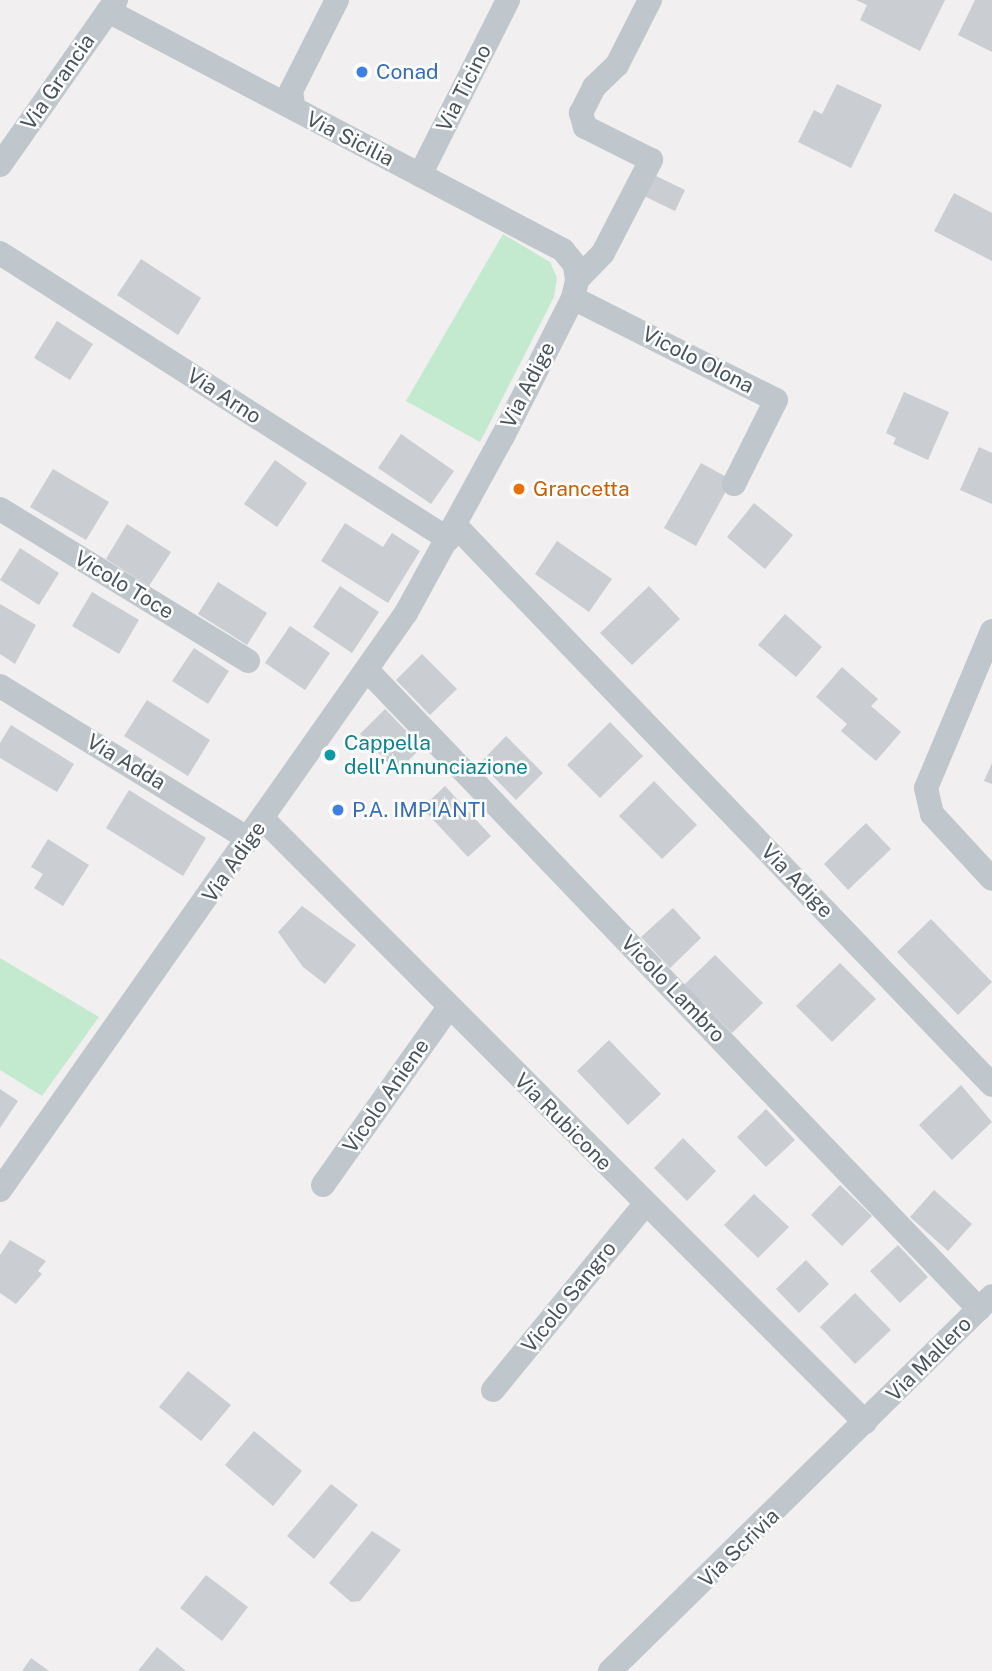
<!DOCTYPE html>
<html>
<head>
<meta charset="utf-8">
<style>
  body { margin:0 }
  #map { position:relative; width:992px; height:1671px; overflow:hidden; background:#f1efef; font-family:"Public Sans",sans-serif }
  div>[style] { position:absolute }
  .green>* { inset:0; background:#c3eacf }
  .building>* { inset:0; background:#cacdd1 }
  .street>* { height:24px; margin:-12px; padding:0 12px; transform-origin:12px; border-radius:12px; background:#bfc7cc }
  .dots>* { width:19px; height:19px; translate:-50% -50%; box-sizing:border-box; border:4px solid #fff; border-radius:50% }
  span { translate:-50% -50%; white-space:nowrap; text-align:center; line-height:1.15; -webkit-text-stroke:5px #fff; paint-order:stroke }
  .shop-label { font-size:21px; color:#366cbe }
  .left { translate:0 -50%; text-align:left }
  .street-label { font-size:21px; color:#49545a }
  .food-label { font-size:21px; color:#c56008 }
  .culture-label { font-size:21px; color:#0d838f }
</style>
</head>
<body>
<div id="map">
  <div class="green">
    <div style="clip-path:polygon(503px 234px,550px 262px,557px 278px,554px 297px,480px 442px,406px 401px)"></div>
    <div style="clip-path:polygon(0 958px,99px 1017px,42px 1096px,0 1070px)"></div>
  </div>
  <div class="building">
    <div style="clip-path:polygon(856px 0,945px 0,920px 51px,860px 20px,867px 5px)"></div>
    <div style="clip-path:polygon(975px 0,992px 0,992px 52px,958px 35px)"></div>
    <div style="clip-path:polygon(837px 84px,882px 105px,851px 168px,798px 142px,814px 110px,822px 114px)"></div>
    <div style="clip-path:polygon(652px 174px,685px 190px,675px 211px,642px 195px)"></div>
    <div style="clip-path:polygon(954px 193px,992px 213px,992px 261px,934px 231px)"></div>
    <div style="clip-path:polygon(141px 259px,201px 298px,178px 335px,117px 295px)"></div>
    <div style="clip-path:polygon(57px 321px,93px 344px,70px 380px,34px 358px)"></div>
    <div style="clip-path:polygon(904px 392px,949px 412px,928px 460px,893px 444px,896px 438px,886px 433px)"></div>
    <div style="clip-path:polygon(401px 434px,454px 471px,431px 504px,378px 468px)"></div>
    <div style="clip-path:polygon(979px 447px,992px 453px,992px 504px,960px 490px)"></div>
    <div style="clip-path:polygon(275px 460px,307px 483px,277px 527px,244px 504px)"></div>
    <div style="clip-path:polygon(701px 463px,732px 480px,696px 546px,664px 528px)"></div>
    <div style="clip-path:polygon(53px 469px,109px 502px,86px 540px,30px 507px)"></div>
    <div style="clip-path:polygon(754px 503px,793px 535px,765px 569px,727px 537px)"></div>
    <div style="clip-path:polygon(345px 523px,383px 547px,392px 533px,420px 551px,388px 603px,321px 561px)"></div>
    <div style="clip-path:polygon(127px 524px,171px 552px,149px 586px,106px 559px)"></div>
    <div style="clip-path:polygon(557px 541px,612px 579px,589px 612px,535px 574px)"></div>
    <div style="clip-path:polygon(20px 548px,59px 573px,39px 605px,0 580px)"></div>
    <div style="clip-path:polygon(218px 582px,267px 613px,247px 645px,198px 614px)"></div>
    <div style="clip-path:polygon(340px 586px,379px 612px,352px 653px,313px 627px)"></div>
    <div style="clip-path:polygon(649px 586px,680px 619px,632px 665px,600px 633px)"></div>
    <div style="clip-path:polygon(92px 592px,139px 620px,119px 654px,72px 626px)"></div>
    <div style="clip-path:polygon(0 604px,36px 625px,15px 664px,0 654px)"></div>
    <div style="clip-path:polygon(785px 614px,822px 647px,796px 677px,758px 645px)"></div>
    <div style="clip-path:polygon(290px 626px,330px 653px,305px 690px,265px 663px)"></div>
    <div style="clip-path:polygon(194px 648px,229px 671px,208px 704px,172px 681px)"></div>
    <div style="clip-path:polygon(422px 654px,457px 689px,430px 715px,396px 680px)"></div>
    <div style="clip-path:polygon(842px 667px,878px 699px,871px 706px,901px 732px,876px 761px,841px 731px,847px 724px,816px 697px)"></div>
    <div style="clip-path:polygon(147px 700px,210px 740px,188px 776px,124px 736px)"></div>
    <div style="clip-path:polygon(385px 709px,422px 747px,397px 772px,360px 734px)"></div>
    <div style="clip-path:polygon(610px 722px,643px 756px,600px 798px,567px 765px)"></div>
    <div style="clip-path:polygon(11px 725px,74px 764px,57px 792px,0 758px,0 743px)"></div>
    <div style="clip-path:polygon(506px 736px,543px 773px,516px 800px,480px 763px)"></div>
    <div style="clip-path:polygon(327px 749px,337px 753px,334px 761px,323px 758px)"></div>
    <div style="clip-path:polygon(992px 763px,992px 784px,984px 781px)"></div>
    <div style="clip-path:polygon(654px 781px,697px 825px,662px 859px,619px 816px)"></div>
    <div style="clip-path:polygon(445px 786px,491px 836px,468px 857px,422px 808px)"></div>
    <div style="clip-path:polygon(129px 790px,206px 838px,183px 876px,106px 828px)"></div>
    <div style="clip-path:polygon(866px 823px,891px 849px,848px 890px,824px 864px)"></div>
    <div style="clip-path:polygon(48px 839px,89px 865px,63px 906px,34px 888px,43px 874px,31px 867px)"></div>
    <div style="clip-path:polygon(302px 906px,356px 945px,325px 984px,303px 967px,278px 932px)"></div>
    <div style="clip-path:polygon(673px 908px,701px 938px,670px 968px,641px 937px)"></div>
    <div style="clip-path:polygon(931px 919px,992px 982px,958px 1015px,897px 952px)"></div>
    <div style="clip-path:polygon(715px 955px,763px 1003px,732px 1033px,684px 985px)"></div>
    <div style="clip-path:polygon(840px 963px,876px 999px,832px 1042px,796px 1006px)"></div>
    <div style="clip-path:polygon(609px 1040px,661px 1094px,628px 1125px,577px 1071px)"></div>
    <div style="clip-path:polygon(961px 1085px,992px 1122px,952px 1160px,919px 1125px)"></div>
    <div style="clip-path:polygon(0 1089px,18px 1101px,0 1128px)"></div>
    <div style="clip-path:polygon(766px 1109px,795px 1140px,766px 1167px,737px 1137px)"></div>
    <div style="clip-path:polygon(683px 1138px,716px 1171px,687px 1201px,654px 1168px)"></div>
    <div style="clip-path:polygon(840px 1185px,872px 1216px,842px 1246px,811px 1215px)"></div>
    <div style="clip-path:polygon(934px 1190px,972px 1224px,948px 1251px,910px 1217px)"></div>
    <div style="clip-path:polygon(754px 1194px,789px 1227px,758px 1258px,724px 1225px)"></div>
    <div style="clip-path:polygon(10px 1240px,46px 1261px,38px 1271px,42px 1274px,16px 1304px,0 1293px,0 1255px)"></div>
    <div style="clip-path:polygon(898px 1245px,928px 1277px,900px 1303px,870px 1271px)"></div>
    <div style="clip-path:polygon(806px 1260px,829px 1284px,799px 1313px,776px 1289px)"></div>
    <div style="clip-path:polygon(855px 1293px,891px 1330px,855px 1364px,820px 1327px)"></div>
    <div style="clip-path:polygon(188px 1371px,231px 1405px,201px 1441px,159px 1407px)"></div>
    <div style="clip-path:polygon(254px 1431px,302px 1471px,273px 1506px,225px 1465px)"></div>
    <div style="clip-path:polygon(331px 1484px,358px 1505px,314px 1559px,287px 1536px)"></div>
    <div style="clip-path:polygon(372px 1531px,401px 1550px,360px 1601px,351px 1602px,329px 1583px)"></div>
    <div style="clip-path:polygon(206px 1575px,248px 1607px,222px 1641px,180px 1608px)"></div>
    <div style="clip-path:polygon(157px 1647px,186px 1671px,138px 1671px)"></div>
    <div style="clip-path:polygon(31px 1658px,49px 1671px,22px 1671px)"></div>
  </div>
  <div class="street">
    <div style="left:293px;top:105px;width:14px;rotate:-98deg"></div>
    <div style="left:291px;top:91px;width:102px;rotate:-63.2deg"></div>
    <div style="left:0;top:165px;width:202px;rotate:-54.9deg"></div>
    <div style="left:420px;top:175px;width:196px;rotate:-63.3deg"></div>
    <div style="left:0;top:253px;width:532px;rotate:32.55deg"></div>
    <div style="left:577px;top:280px;width:37px;rotate:-46deg"></div>
    <div style="left:603px;top:253px;width:105px;rotate:-62.7deg"></div>
    <div style="left:651px;top:160px;width:74px;rotate:-153.4deg"></div>
    <div style="left:585px;top:127px;width:15px;rotate:-106deg"></div>
    <div style="left:581px;top:113px;width:29px;rotate:-63deg"></div>
    <div style="left:594px;top:87px;width:32px;rotate:-44deg"></div>
    <div style="left:617px;top:65px;width:73px;rotate:-63.1deg"></div>
    <div style="left:573px;top:298px;width:227px;rotate:26.7deg"></div>
    <div style="left:776px;top:400px;width:94px;rotate:116.6deg"></div>
    <div style="left:0;top:509px;width:291px;rotate:31.5deg"></div>
    <div style="left:456px;top:526px;width:774px;rotate:46.2deg"></div>
    <div style="left:992px;top:631px;width:170px;rotate:112.8deg"></div>
    <div style="left:926px;top:788px;width:27px;rotate:77deg"></div>
    <div style="left:932px;top:814px;width:88px;rotate:47.3deg"></div>
    <div style="left:367px;top:670px;width:885px;rotate:46.24deg"></div>
    <div style="left:0;top:686px;width:294px;rotate:31.6deg"></div>
    <div style="left:264px;top:820px;width:851px;rotate:45.05deg"></div>
    <div style="left:323px;top:1185px;width:218px;rotate:-54.7deg"></div>
    <div style="left:0;top:1190px;width:706px;rotate:-54.87deg"></div>
    <div style="left:406px;top:613px;width:200px;rotate:-61.3deg"></div>
    <div style="left:502px;top:438px;width:157px;rotate:-63.1deg"></div>
    <div style="left:573px;top:298px;width:18px;rotate:-77deg"></div>
    <div style="left:577px;top:280px;width:15px;rotate:-98deg"></div>
    <div style="left:575px;top:265px;width:19px;rotate:-129deg"></div>
    <div style="left:563px;top:250px;width:514px;rotate:-152.29deg"></div>
    <div style="left:493px;top:1390px;width:240px;rotate:-50.7deg"></div>
    <div style="left:610px;top:1671px;width:535px;rotate:-44.47deg"></div>
  </div>
  <div class="dots">
    <div style="left:362px;top:72px;background:#3f7fe0"></div>
    <div style="left:519px;top:489px;background:#e8710a"></div>
    <div style="left:330px;top:755px;background:#0f9aa8"></div>
    <div style="left:338px;top:810px;background:#3f7fe0"></div>
  </div>
  <div class="shop-label">
    <span class="left" style="left:376px;top:72px">Conad</span>
    <span class="left" style="left:352px;top:810px">P.A. IMPIANTI</span>
  </div>
  <div class="street-label">
    <span style="left:58px;top:82px;rotate:-55deg">Via Grancia</span>
    <span style="left:464px;top:88px;rotate:-63deg">Via Ticino</span>
    <span style="left:350px;top:139px;rotate:27deg">Via Sicilia</span>
    <span style="left:698px;top:360px;rotate:27deg">Vicolo Olona</span>
    <span style="left:528px;top:385px;rotate:-63deg">Via Adige</span>
    <span style="left:224px;top:396px;rotate:33deg">Via Arno</span>
    <span style="left:124px;top:585px;rotate:31deg">Vicolo Toce</span>
    <span style="left:126px;top:762px;rotate:31deg">Via Adda</span>
    <span style="left:234px;top:862px;rotate:-55deg">Via Adige</span>
    <span style="left:797px;top:881px;rotate:46deg">Via Adige</span>
    <span style="left:673px;top:989px;rotate:46deg">Vicolo Lambro</span>
    <span style="left:386px;top:1096px;rotate:-55deg">Vicolo Aniene</span>
    <span style="left:563px;top:1122px;rotate:45deg">Via Rubicone</span>
    <span style="left:569px;top:1297px;rotate:-51deg">Vicolo Sangro</span>
    <span style="left:929px;top:1359px;rotate:-45deg">Via Mallero</span>
    <span style="left:739px;top:1548px;rotate:-44deg">Via Scrivia</span>
  </div>
  <div class="food-label">
    <span class="left" style="left:533px;top:489px">Grancetta</span>
  </div>
  <div class="culture-label">
    <span class="left" style="left:344px;top:755px">Cappella<br>dell'Annunciazione</span>
  </div>
</div>
</body>
</html>
